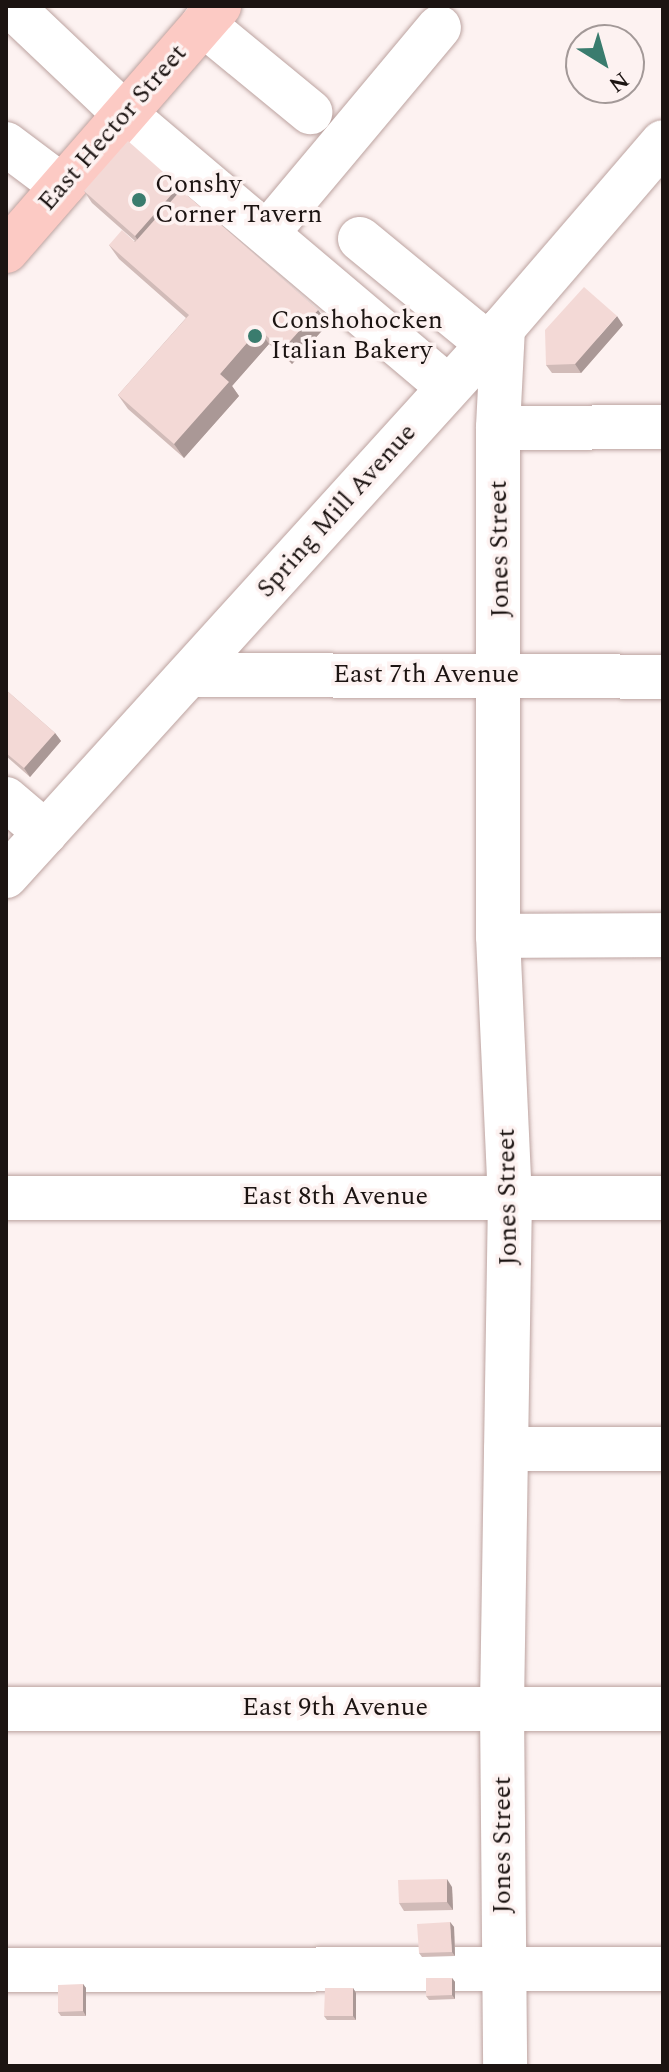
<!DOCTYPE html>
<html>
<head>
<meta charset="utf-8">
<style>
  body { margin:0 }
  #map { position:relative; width:669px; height:2072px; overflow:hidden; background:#fdf2f1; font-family:Spectral,serif }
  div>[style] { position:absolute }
  .roads { filter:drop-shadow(0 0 2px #bca3a0) drop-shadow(0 0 2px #bca3a0) }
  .minor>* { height:44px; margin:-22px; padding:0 22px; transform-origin:22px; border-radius:22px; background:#fff }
  .major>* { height:44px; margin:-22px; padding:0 22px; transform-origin:22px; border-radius:22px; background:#fccac4 }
  .wall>* { inset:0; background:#d1bbb8 }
  .shaded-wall>* { inset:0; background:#aa9896 }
  .building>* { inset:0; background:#f3d9d6 }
  .dots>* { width:22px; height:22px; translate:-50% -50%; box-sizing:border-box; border:4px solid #fdf2f1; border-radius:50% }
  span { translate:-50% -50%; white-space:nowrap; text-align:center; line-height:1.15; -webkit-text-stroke:7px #fdf2f1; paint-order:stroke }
  .street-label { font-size:26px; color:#1c1412 }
  .poi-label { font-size:26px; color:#1c1412 }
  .left { translate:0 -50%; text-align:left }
  .frame { position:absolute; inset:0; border:8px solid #1c1412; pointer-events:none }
  .north { position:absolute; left:565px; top:24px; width:80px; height:80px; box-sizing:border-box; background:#fdf2f1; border:2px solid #a39998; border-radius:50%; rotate:143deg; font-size:22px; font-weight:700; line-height:32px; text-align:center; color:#1c1412 }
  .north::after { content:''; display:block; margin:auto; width:28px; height:36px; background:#3a7c6e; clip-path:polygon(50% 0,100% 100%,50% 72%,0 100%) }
</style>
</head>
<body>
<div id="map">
  <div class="roads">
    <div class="minor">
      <div style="left:11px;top:6px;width:157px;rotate:43.5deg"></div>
      <div style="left:125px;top:114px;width:423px;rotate:40.2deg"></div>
      <div style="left:203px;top:24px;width:139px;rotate:39.4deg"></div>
      <div style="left:6px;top:144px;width:70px;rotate:36.9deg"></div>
      <div style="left:267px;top:233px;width:268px;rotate:-50.1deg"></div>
      <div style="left:360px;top:239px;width:166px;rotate:39.4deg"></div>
      <div style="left:503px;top:328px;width:100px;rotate:92.9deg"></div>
      <div style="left:498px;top:428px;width:508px;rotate:90deg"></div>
      <div style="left:498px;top:936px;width:261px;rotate:87.4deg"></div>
      <div style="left:510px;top:1197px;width:510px;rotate:90.9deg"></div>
      <div style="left:502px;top:1707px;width:359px;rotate:89.5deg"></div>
      <div style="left:498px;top:428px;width:165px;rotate:-0.3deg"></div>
      <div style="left:189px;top:675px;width:474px;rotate:0.2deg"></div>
      <div style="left:6px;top:799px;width:52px;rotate:40.4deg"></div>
      <div style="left:6px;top:876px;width:740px;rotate:-47.79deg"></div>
      <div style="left:503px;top:328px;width:245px;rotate:-49.3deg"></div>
      <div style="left:498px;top:936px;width:165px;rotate:-0.3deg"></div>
      <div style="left:6px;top:1198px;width:657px"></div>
      <div style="left:506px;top:1449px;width:157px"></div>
      <div style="left:6px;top:1709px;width:657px"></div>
      <div style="left:6px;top:1970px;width:657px;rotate:-0.09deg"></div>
    </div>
    <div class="major">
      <div style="left:6px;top:251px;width:325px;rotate:-49deg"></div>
    </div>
  </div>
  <div class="wall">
    <div style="clip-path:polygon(179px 186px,183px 192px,318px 310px,328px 324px,292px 364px,269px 344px,232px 386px,239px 396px,184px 458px,128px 409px,118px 395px,186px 318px,119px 259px,109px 245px,135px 241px,92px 203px,84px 191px)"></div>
    <div style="clip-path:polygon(623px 325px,581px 373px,552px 373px,546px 365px)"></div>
    <div style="clip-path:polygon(6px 690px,55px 733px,61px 741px,30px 777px,6px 756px)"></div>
    <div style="clip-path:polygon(452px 1887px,453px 1910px,404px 1911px,399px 1903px)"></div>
    <div style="clip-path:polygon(450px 1922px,454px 1927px,455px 1956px,422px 1957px,419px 1953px)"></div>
    <div style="clip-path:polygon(452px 1978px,455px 1982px,455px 1999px,429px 2000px,426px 1996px)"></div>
    <div style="clip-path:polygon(83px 1984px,86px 1988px,86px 2016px,61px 2016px,58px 2012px)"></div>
    <div style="clip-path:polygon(353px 1988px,356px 1993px,356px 2020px,327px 2020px,324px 2016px)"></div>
  </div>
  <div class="shaded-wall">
    <div style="clip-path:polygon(179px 186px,187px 197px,143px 248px,135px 236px)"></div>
    <div style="clip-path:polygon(318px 310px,328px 324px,292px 364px,282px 350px)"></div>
    <div style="clip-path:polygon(617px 316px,623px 325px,581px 373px,575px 364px)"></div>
    <div style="clip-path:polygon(259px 329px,269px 344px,232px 386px,239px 396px,184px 458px,174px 444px,220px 374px)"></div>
    <div style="clip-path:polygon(55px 733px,61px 741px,30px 777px,24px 768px)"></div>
    <div style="clip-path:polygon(447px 1879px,452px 1887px,453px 1910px,447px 1902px)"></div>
    <div style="clip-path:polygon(450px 1922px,454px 1927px,455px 1956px,452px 1952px)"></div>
    <div style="clip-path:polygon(452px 1978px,455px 1982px,455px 1999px,452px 1995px)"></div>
    <div style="clip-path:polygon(83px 1984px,86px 1988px,86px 2016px,83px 2011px)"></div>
    <div style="clip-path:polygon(353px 1988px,356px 1993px,356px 2020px,353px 2016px)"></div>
  </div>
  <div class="building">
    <div style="clip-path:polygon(128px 141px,179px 186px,135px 236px,84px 191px)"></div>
    <div style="clip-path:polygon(181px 190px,318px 310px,282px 350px,259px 329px,220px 374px,229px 382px,174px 444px,118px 395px,189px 315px,109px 245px,122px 230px,135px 242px)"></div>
    <div style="clip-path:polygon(584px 287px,617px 316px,575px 364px,546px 365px,545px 330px)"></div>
    <div style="clip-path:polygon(6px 690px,55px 733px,24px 768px,6px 753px)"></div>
    <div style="clip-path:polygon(447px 1879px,447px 1902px,399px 1903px,398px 1880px)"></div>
    <div style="clip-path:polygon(450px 1922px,452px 1952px,419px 1953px,417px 1924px)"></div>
    <div style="clip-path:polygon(426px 1978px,452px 1978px,452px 1995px,426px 1996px)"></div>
    <div style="clip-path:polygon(83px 1984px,83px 2011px,58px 2012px,58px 1985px)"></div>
    <div style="clip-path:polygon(325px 1988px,353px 1988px,353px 2016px,324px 2016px)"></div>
  </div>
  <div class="dots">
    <div style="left:139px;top:200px;background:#3a7c6e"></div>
    <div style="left:255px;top:336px;background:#3a7c6e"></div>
  </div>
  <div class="street-label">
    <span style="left:113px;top:128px;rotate:-49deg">East Hector Street</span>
    <span style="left:337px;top:511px;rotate:-48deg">Spring Mill Avenue</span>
    <span style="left:500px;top:549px;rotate:-91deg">Jones Street</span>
    <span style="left:426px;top:675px">East 7th Avenue</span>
    <span style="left:335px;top:1197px">East 8th Avenue</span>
    <span style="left:508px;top:1197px;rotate:-91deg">Jones Street</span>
    <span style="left:335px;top:1708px">East 9th Avenue</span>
    <span style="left:503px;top:1845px;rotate:-90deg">Jones Street</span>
  </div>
  <div class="poi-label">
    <span class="left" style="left:155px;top:200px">Conshy<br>Corner Tavern</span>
    <span class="left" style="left:271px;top:336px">Conshohocken<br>Italian Bakery</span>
  </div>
  <div class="frame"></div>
  <div class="north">N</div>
</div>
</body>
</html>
